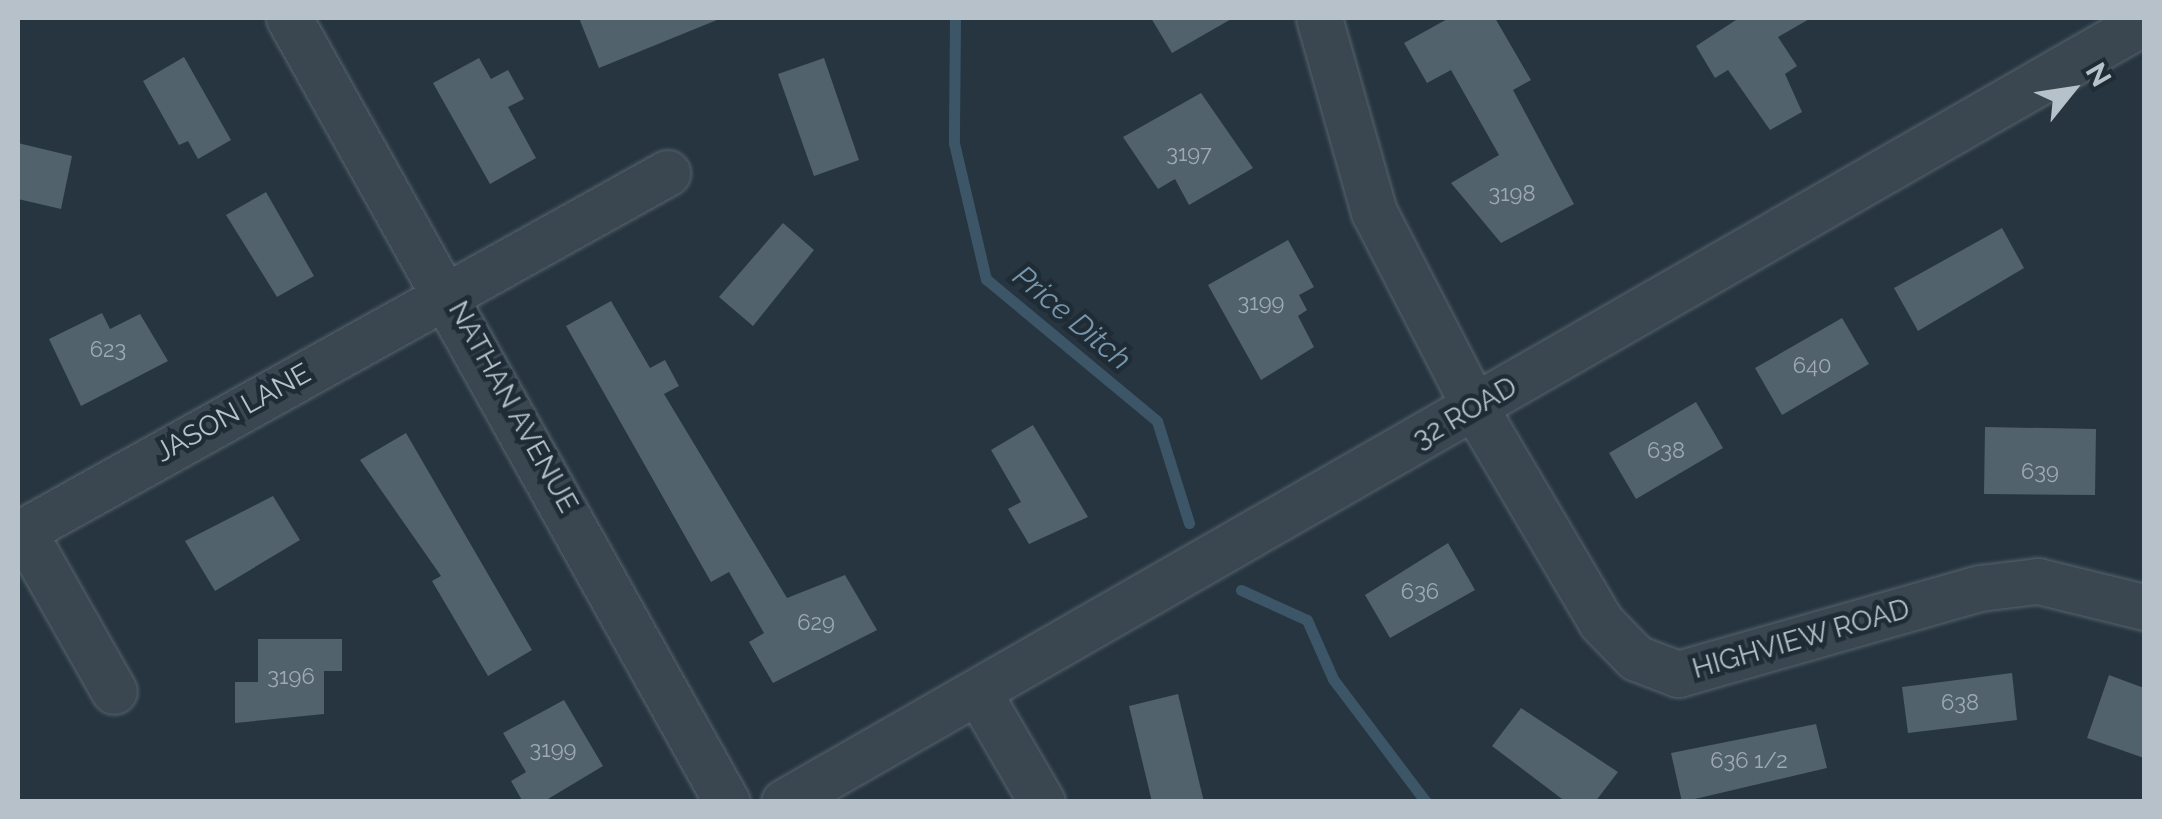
<!DOCTYPE html>
<html>
<head>
<meta charset="utf-8">
<style>
  body { margin:0 }
  #map { position:relative; width:2162px; height:819px; overflow:hidden; background:#263540; font-family:Raleway,sans-serif }
  div>[style] { position:absolute }
  .stream>* { height:11px; margin:-5.5px; padding:0 5.5px; transform-origin:5.5px; border-radius:5.5px; background:#3c5668 }
  .building>* { inset:0; background:#51626c }
  .roads { filter:drop-shadow(0 0 2px #58646d) drop-shadow(0 0 2px #58646d) }
  .minor>* { height:45px; margin:-22.5px; padding:0 22.5px; transform-origin:22.5px; border-radius:22.5px; background:#3a4650 }
  span { translate:-50% -50%; white-space:nowrap; text-align:center; line-height:1.15; -webkit-text-stroke:9px #1f2c35; paint-order:stroke }
  .number-label { font-size:22px; color:#9ea9b2 }
  .number-label span { -webkit-text-stroke-width:0 }
  .street-label { font-size:28px; color:#b7c1ca }
  .water-label { font-size:30px; color:#7896ac; font-style:italic }
  .frame { position:absolute; inset:0; border:20px solid #b7c1ca; pointer-events:none }
  .north { position:absolute; left:2022px; top:40px; width:100px; height:100px; -webkit-text-stroke:8px #1f2c35; paint-order:stroke; rotate:60deg; font-size:28px; font-weight:700; line-height:40px; text-align:center; color:#b7c1ca }
  .north::after { content:''; display:block; margin:auto; width:35px; height:45px; background:#b7c1ca; clip-path:polygon(50% 0,100% 100%,50% 72%,0 100%) }
</style>
</head>
<body>
<div id="map">
  <div class="stream">
    <div style="left:955px;top:18px;width:125px;rotate:90.5deg"></div>
    <div style="left:954px;top:143px;width:140px;rotate:76.8deg"></div>
    <div style="left:986px;top:279px;width:222px;rotate:39.7deg"></div>
    <div style="left:1157px;top:421px;width:107px;rotate:72.6deg"></div>
    <div style="left:1241px;top:590px;width:72px;rotate:24.4deg"></div>
    <div style="left:1307px;top:620px;width:64px;rotate:66.2deg"></div>
    <div style="left:1333px;top:679px;width:154px;rotate:52.9deg"></div>
  </div>
  <div class="building">
    <div style="clip-path:polygon(579px 18px,717px 18px,717px 20px,599px 68px)"></div>
    <div style="clip-path:polygon(1151px 18px,1233px 18px,1172px 53px)"></div>
    <div style="clip-path:polygon(1449px 18px,1495px 18px,1531px 80px,1513px 90px,1574px 204px,1501px 243px,1451px 183px,1499px 155px,1451px 70px,1427px 83px,1404px 43px)"></div>
    <div style="clip-path:polygon(1739px 18px,1811px 18px,1778px 37px,1797px 66px,1785px 74px,1802px 112px,1770px 130px,1728px 70px,1715px 78px,1696px 46px)"></div>
    <div style="clip-path:polygon(184px 57px,231px 140px,198px 159px,188px 141px,179px 145px,143px 81px)"></div>
    <div style="clip-path:polygon(479px 58px,491px 79px,508px 70px,524px 99px,508px 107px,536px 158px,490px 184px,433px 83px)"></div>
    <div style="clip-path:polygon(824px 58px,859px 160px,814px 176px,778px 74px)"></div>
    <div style="clip-path:polygon(1201px 93px,1253px 168px,1189px 205px,1175px 179px,1158px 189px,1123px 137px)"></div>
    <div style="clip-path:polygon(18px 143px,72px 156px,61px 209px,18px 199px)"></div>
    <div style="clip-path:polygon(266px 192px,314px 276px,277px 297px,226px 215px)"></div>
    <div style="clip-path:polygon(783px 223px,814px 250px,753px 326px,719px 297px)"></div>
    <div style="clip-path:polygon(2002px 228px,2024px 268px,1918px 331px,1894px 288px)"></div>
    <div style="clip-path:polygon(1288px 240px,1314px 287px,1299px 295px,1307px 310px,1298px 316px,1314px 347px,1261px 380px,1208px 285px)"></div>
    <div style="clip-path:polygon(611px 301px,650px 368px,665px 360px,679px 386px,664px 394px,787px 598px,845px 575px,877px 630px,773px 683px,749px 642px,764px 633px,729px 572px,711px 582px,566px 326px)"></div>
    <div style="clip-path:polygon(102px 313px,110px 329px,140px 314px,168px 361px,81px 406px,49px 339px)"></div>
    <div style="clip-path:polygon(1842px 318px,1869px 364px,1782px 415px,1755px 368px)"></div>
    <div style="clip-path:polygon(1696px 402px,1723px 448px,1636px 499px,1609px 453px)"></div>
    <div style="clip-path:polygon(1033px 425px,1088px 517px,1029px 544px,1008px 509px,1021px 502px,991px 450px)"></div>
    <div style="clip-path:polygon(1985px 427px,2096px 429px,2095px 495px,1984px 494px)"></div>
    <div style="clip-path:polygon(406px 433px,532px 650px,488px 676px,432px 581px,441px 576px,360px 460px)"></div>
    <div style="clip-path:polygon(273px 496px,300px 540px,215px 591px,185px 541px)"></div>
    <div style="clip-path:polygon(1448px 543px,1475px 590px,1390px 638px,1365px 595px)"></div>
    <div style="clip-path:polygon(258px 639px,342px 639px,342px 671px,324px 671px,324px 714px,235px 723px,235px 682px,258px 682px)"></div>
    <div style="clip-path:polygon(2012px 673px,2017px 720px,1908px 733px,1902px 687px)"></div>
    <div style="clip-path:polygon(2109px 675px,2144px 688px,2144px 758px,2087px 738px)"></div>
    <div style="clip-path:polygon(1178px 694px,1204px 802px,1152px 802px,1129px 706px)"></div>
    <div style="clip-path:polygon(564px 700px,603px 766px,543px 802px,523px 802px,511px 781px,526px 772px,503px 733px)"></div>
    <div style="clip-path:polygon(1521px 708px,1618px 772px,1595px 802px,1566px 802px,1492px 746px)"></div>
    <div style="clip-path:polygon(1816px 724px,1827px 768px,1682px 802px,1671px 753px)"></div>
  </div>
  <div class="roads">
    <div class="minor">
      <div style="left:289px;top:18px;width:898px;rotate:60.81deg"></div>
      <div style="left:1319px;top:18px;width:202px;rotate:74.2deg"></div>
      <div style="left:1374px;top:212px;width:220px;rotate:62.7deg"></div>
      <div style="left:1475px;top:408px;width:248px;rotate:59.5deg"></div>
      <div style="left:1601px;top:622px;width:50px;rotate:45.8deg"></div>
      <div style="left:1636px;top:658px;width:45px;rotate:20.9deg"></div>
      <div style="left:1678px;top:674px;width:314px;rotate:-15.9deg"></div>
      <div style="left:1980px;top:588px;width:58px;rotate:-6.9deg"></div>
      <div style="left:2038px;top:581px;width:109px;rotate:13.8deg"></div>
      <div style="left:23px;top:531px;width:184px;rotate:60.4deg"></div>
      <div style="left:18px;top:534px;width:743px;rotate:-29.08deg"></div>
      <div style="left:978px;top:692px;width:127px;rotate:59.8deg"></div>
      <div style="left:784px;top:802px;width:1568px;rotate:-29.84deg"></div>
    </div>
  </div>
  <div class="number-label">
    <span style="left:1189px;top:154px">3197</span>
    <span style="left:1512px;top:194px">3198</span>
    <span style="left:1261px;top:303px">3199</span>
    <span style="left:108px;top:350px">623</span>
    <span style="left:1812px;top:366px">640</span>
    <span style="left:1666px;top:451px">638</span>
    <span style="left:2040px;top:472px">639</span>
    <span style="left:1420px;top:592px">636</span>
    <span style="left:816px;top:623px">629</span>
    <span style="left:291px;top:677px">3196</span>
    <span style="left:1960px;top:703px">638</span>
    <span style="left:553px;top:750px">3199</span>
    <span style="left:1749px;top:761px">636 1/2</span>
  </div>
  <div class="street-label">
    <span style="left:513px;top:407px;rotate:61deg">NATHAN AVENUE</span>
    <span style="left:233px;top:413px;rotate:-29deg">JASON LANE</span>
    <span style="left:1465px;top:413px;rotate:-30deg">32 ROAD</span>
    <span style="left:1801px;top:639px;rotate:-16deg">HIGHVIEW ROAD</span>
  </div>
  <div class="water-label">
    <span style="left:1072px;top:318px;rotate:40deg">Price Ditch</span>
  </div>
  <div class="frame"></div>
  <div class="north">N</div>
</div>
</body>
</html>
